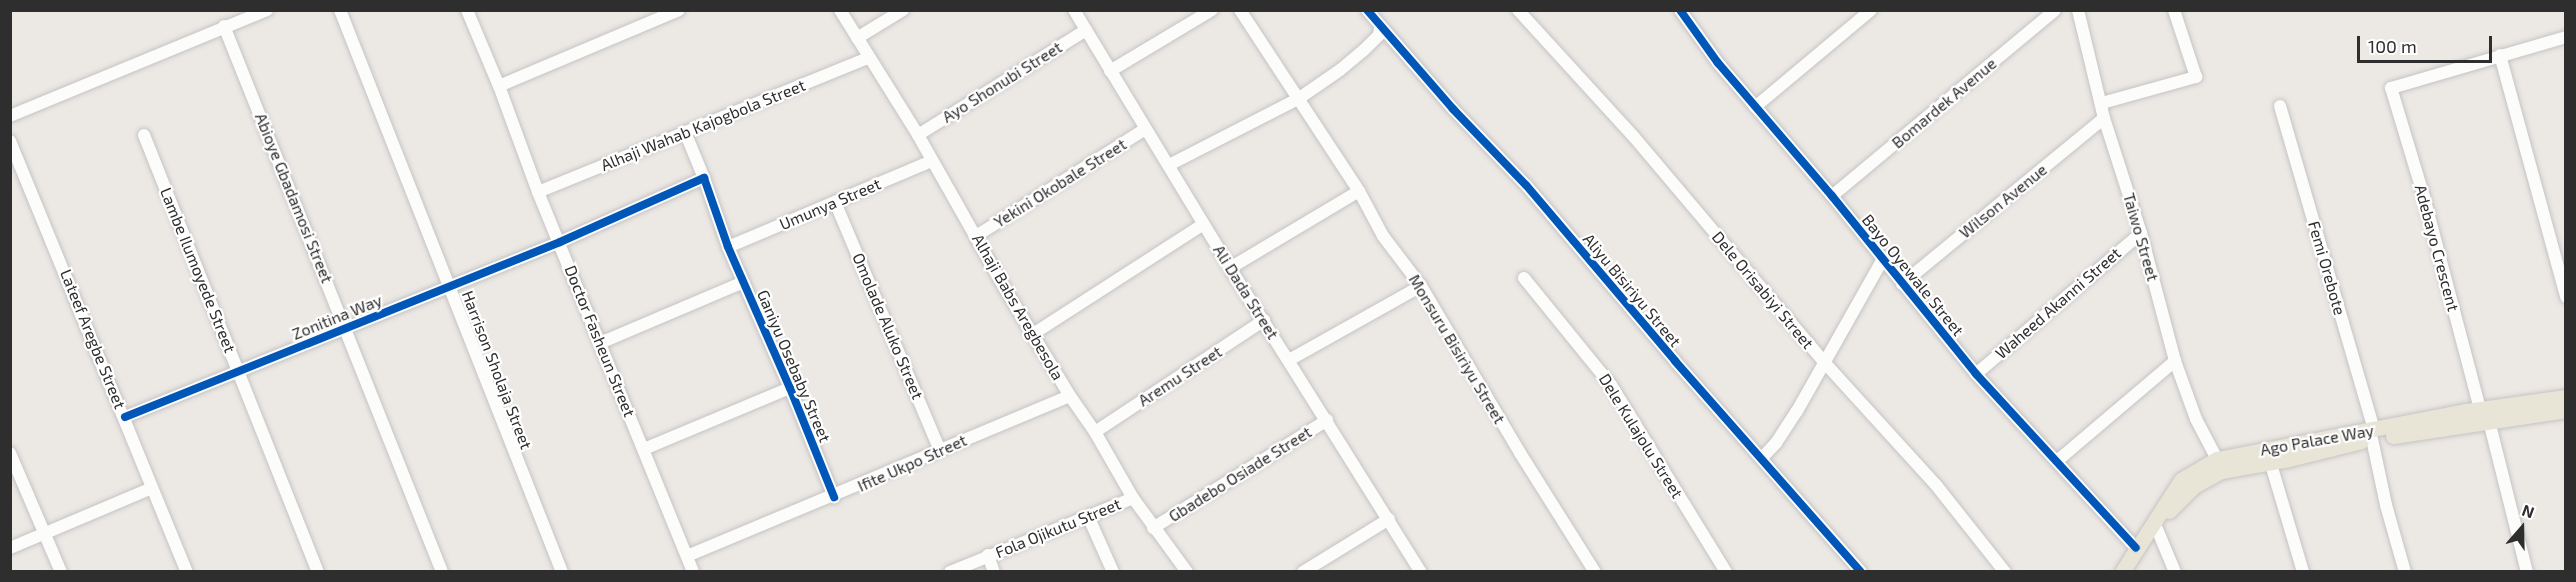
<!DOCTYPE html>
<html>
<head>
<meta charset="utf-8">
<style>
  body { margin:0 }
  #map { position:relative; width:2576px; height:582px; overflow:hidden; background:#ece8e4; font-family:"Exo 2",sans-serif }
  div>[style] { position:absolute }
  .roads { filter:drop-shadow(0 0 2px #c5c4c5) drop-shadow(0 0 2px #c5c4c5) }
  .minor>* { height:12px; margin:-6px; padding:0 6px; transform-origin:6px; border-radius:6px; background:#fcfcfb }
  .major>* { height:15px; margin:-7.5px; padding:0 7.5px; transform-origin:7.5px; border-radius:7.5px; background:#e8e4d6 }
  .cycleway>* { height:8px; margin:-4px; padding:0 4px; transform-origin:4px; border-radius:4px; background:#0057b8 }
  span { translate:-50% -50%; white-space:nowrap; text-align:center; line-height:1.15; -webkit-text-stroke:4.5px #fff; paint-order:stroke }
  .street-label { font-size:16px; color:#2e2e2e }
  .frame { position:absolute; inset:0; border:12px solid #2e2e2e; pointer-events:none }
  .north { position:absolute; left:2492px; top:498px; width:60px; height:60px; -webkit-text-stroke:4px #fff; paint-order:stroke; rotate:20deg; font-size:16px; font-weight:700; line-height:24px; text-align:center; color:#2e2e2e }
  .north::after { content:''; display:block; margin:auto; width:21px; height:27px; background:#2e2e2e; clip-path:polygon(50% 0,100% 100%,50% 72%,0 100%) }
  .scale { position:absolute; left:2357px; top:36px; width:135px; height:27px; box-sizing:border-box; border:3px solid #2e2e2e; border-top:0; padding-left:8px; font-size:18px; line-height:21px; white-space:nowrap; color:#2e2e2e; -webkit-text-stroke:4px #fff; paint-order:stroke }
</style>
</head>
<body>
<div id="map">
  <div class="roads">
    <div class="minor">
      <div style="left:340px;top:10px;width:604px;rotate:68.45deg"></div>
      <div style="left:467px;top:10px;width:82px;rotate:67.2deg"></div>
      <div style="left:499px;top:86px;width:113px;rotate:69.8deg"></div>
      <div style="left:538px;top:192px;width:410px;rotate:67.8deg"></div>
      <div style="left:840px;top:10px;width:147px;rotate:58deg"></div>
      <div style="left:918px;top:135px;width:175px;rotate:60.5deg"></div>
      <div style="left:1004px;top:287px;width:127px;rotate:58.8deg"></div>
      <div style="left:1070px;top:396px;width:44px;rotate:55.2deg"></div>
      <div style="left:1095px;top:432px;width:76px;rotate:60.1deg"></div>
      <div style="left:1133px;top:498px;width:92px;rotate:53.9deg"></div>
      <div style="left:1074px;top:10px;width:301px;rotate:58.8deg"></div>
      <div style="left:1230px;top:268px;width:359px;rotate:57.9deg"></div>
      <div style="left:1240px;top:10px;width:217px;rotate:56.7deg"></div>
      <div style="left:1359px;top:191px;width:51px;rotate:61.9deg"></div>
      <div style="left:1383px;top:236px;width:63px;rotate:52.8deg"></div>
      <div style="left:1421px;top:286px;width:194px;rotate:59.3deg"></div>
      <div style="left:1520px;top:453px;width:141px;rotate:57.8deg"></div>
      <div style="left:1367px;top:10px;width:131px;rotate:49deg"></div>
      <div style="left:1453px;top:109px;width:105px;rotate:46.2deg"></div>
      <div style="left:1526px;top:185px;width:231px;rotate:49.7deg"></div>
      <div style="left:1675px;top:361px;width:281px;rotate:48.6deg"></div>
      <div style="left:1518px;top:10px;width:172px;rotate:47.6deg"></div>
      <div style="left:1634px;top:137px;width:294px;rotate:49.8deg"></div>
      <div style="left:1824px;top:362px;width:166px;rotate:47.7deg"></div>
      <div style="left:1936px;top:485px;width:111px;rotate:51.6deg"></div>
      <div style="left:1680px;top:10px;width:65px;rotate:54.4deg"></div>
      <div style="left:1718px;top:63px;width:175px;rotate:49.4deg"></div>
      <div style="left:1832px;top:196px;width:229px;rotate:51deg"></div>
      <div style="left:1976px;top:374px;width:236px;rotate:47.4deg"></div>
      <div style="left:2078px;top:10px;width:111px;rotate:76.5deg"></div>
      <div style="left:2104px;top:118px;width:121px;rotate:72.2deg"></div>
      <div style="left:2141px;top:233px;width:132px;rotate:75.1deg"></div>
      <div style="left:2175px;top:361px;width:62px;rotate:70.1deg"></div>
      <div style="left:2196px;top:419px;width:45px;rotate:62.3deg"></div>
      <div style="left:224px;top:26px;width:588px;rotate:68.23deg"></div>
      <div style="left:857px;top:38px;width:54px;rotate:-31.3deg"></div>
      <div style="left:2500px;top:55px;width:251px;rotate:74.7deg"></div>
      <div style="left:1110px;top:71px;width:119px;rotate:-30.9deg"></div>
      <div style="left:499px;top:86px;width:195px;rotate:-22.9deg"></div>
      <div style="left:2102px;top:103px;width:98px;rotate:-15.5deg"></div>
      <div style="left:2196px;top:77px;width:71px;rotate:-108.2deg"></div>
      <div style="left:2280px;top:106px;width:337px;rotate:73.8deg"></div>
      <div style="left:1755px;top:107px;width:151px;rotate:-39.9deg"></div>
      <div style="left:10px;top:116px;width:278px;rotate:-22.4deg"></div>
      <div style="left:685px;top:132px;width:50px;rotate:67.6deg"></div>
      <div style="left:144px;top:135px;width:470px;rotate:68.3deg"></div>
      <div style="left:918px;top:135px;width:198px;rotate:-32deg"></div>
      <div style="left:10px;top:141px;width:466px;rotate:67.7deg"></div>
      <div style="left:1169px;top:165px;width:145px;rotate:-27.1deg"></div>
      <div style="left:1298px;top:99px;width:51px;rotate:-34.6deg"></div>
      <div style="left:1340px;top:70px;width:31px;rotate:-40deg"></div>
      <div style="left:1364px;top:50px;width:21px;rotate:-45deg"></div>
      <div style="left:1379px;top:35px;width:7px;rotate:-82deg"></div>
      <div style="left:538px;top:192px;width:356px;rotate:-22.1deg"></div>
      <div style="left:1832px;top:196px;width:290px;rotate:-39.8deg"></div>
      <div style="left:835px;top:202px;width:269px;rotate:67.1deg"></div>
      <div style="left:976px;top:236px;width:200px;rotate:-32.3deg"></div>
      <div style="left:728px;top:247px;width:221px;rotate:-22.9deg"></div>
      <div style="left:1230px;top:268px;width:150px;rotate:-30.8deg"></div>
      <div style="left:1524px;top:278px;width:138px;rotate:50.9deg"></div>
      <div style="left:1611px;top:385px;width:220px;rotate:58.4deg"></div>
      <div style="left:1902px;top:284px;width:261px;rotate:-39.4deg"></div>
      <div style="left:1033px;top:334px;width:203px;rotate:-32.8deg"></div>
      <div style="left:600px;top:343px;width:156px;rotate:-23deg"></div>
      <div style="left:1289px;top:360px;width:151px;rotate:-29.3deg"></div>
      <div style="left:1976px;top:374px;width:217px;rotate:-40.5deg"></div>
      <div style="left:2480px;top:409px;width:219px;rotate:-104.8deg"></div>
      <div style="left:2424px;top:197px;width:114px;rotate:-106.8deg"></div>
      <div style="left:2391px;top:88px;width:182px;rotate:-16.2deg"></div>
      <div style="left:2487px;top:413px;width:164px;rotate:75.9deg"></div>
      <div style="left:125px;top:417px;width:469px;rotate:-21.9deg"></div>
      <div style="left:560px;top:242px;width:158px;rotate:-24deg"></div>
      <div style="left:704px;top:178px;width:73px;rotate:70.8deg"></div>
      <div style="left:728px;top:247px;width:154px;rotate:66.3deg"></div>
      <div style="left:790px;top:388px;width:118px;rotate:68deg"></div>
      <div style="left:1095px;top:432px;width:203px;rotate:-33.5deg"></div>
      <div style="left:2372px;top:439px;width:67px;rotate:78deg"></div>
      <div style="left:2386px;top:505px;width:70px;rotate:74.2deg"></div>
      <div style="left:644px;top:449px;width:158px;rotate:-22.7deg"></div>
      <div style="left:10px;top:453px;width:129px;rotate:66.8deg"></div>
      <div style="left:1762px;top:458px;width:21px;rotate:-47deg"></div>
      <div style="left:1776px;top:443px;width:38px;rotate:-57deg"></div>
      <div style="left:1797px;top:411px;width:172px;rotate:-60.5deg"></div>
      <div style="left:2057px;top:461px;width:155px;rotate:-40.3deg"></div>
      <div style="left:2270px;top:461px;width:116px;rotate:73.4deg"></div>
      <div style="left:1088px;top:516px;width:61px;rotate:65.9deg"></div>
      <div style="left:1153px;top:528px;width:205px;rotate:-31.8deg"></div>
      <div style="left:2157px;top:529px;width:47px;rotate:67.3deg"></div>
      <div style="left:10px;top:548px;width:154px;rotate:-22.9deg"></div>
      <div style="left:988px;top:555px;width:18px;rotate:71deg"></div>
      <div style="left:687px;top:556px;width:415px;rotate:-22.7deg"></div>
      <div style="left:950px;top:572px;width:197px;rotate:-22deg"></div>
      <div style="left:1303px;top:572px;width:101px;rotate:-31.6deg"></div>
    </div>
    <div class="major">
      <div style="left:2393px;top:436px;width:175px;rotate:-8.5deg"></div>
      <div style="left:2169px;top:511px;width:35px;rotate:-45deg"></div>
      <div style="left:2194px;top:486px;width:31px;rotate:-29deg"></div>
      <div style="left:2221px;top:471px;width:69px;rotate:-10deg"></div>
      <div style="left:2289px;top:459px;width:74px;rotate:-14deg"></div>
      <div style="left:2122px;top:572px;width:109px;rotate:-57.3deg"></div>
      <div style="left:2181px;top:480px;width:42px;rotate:-30.3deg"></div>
      <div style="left:2217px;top:459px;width:254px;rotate:-10.9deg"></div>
      <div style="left:2466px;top:411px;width:101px;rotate:-8deg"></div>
    </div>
  </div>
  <div class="cycleway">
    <div style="left:1367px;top:10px;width:131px;rotate:49deg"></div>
    <div style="left:1453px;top:109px;width:105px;rotate:46.2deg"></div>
    <div style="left:1526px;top:185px;width:231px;rotate:49.7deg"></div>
    <div style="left:1675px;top:361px;width:281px;rotate:48.6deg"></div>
    <div style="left:1680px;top:10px;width:65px;rotate:54.4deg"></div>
    <div style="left:1718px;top:63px;width:175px;rotate:49.4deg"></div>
    <div style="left:1832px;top:196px;width:229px;rotate:51deg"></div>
    <div style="left:1976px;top:374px;width:236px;rotate:47.4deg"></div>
    <div style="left:125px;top:417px;width:469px;rotate:-21.9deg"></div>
    <div style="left:560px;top:242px;width:158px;rotate:-24deg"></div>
    <div style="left:704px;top:178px;width:73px;rotate:70.8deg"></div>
    <div style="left:728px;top:247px;width:154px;rotate:66.3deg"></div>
    <div style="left:790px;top:388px;width:118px;rotate:68deg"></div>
  </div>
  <div class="street-label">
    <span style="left:1002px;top:82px;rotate:-32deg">Ayo Shonubi Street</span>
    <span style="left:1944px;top:103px;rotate:-40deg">Bomardek Avenue</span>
    <span style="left:703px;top:125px;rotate:-22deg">Alhaji Wahab Kajogbola Street</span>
    <span style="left:1060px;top:183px;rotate:-32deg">Yekini Okobale Street</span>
    <span style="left:294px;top:198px;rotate:68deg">Abioye Gbadamosi Street</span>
    <span style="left:2003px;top:201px;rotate:-39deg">Wilson Avenue</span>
    <span style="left:830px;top:204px;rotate:-23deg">Umunya Street</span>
    <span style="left:2141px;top:237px;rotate:74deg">Taiwo Street</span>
    <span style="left:2437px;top:248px;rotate:75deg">Adebayo Crescent</span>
    <span style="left:2327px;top:268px;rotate:74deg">Femi Orebote</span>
    <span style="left:198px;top:270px;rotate:68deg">Lambe Ilumoyede Street</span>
    <span style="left:1913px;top:275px;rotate:51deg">Bayo Oyewale Street</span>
    <span style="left:1632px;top:290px;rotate:50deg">Aliyu Bisiriyu Street</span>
    <span style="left:1763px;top:290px;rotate:50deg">Dele Orisabiyi Street</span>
    <span style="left:1246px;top:292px;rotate:58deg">Ali Dada Street</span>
    <span style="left:2058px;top:303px;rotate:-41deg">Waheed Akanni Street</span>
    <span style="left:1018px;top:307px;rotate:60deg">Alhaji Babs Aregbesola</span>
    <span style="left:337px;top:317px;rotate:-22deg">Zonitina Way</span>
    <span style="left:888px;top:326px;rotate:67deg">Omolade Aluko Street</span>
    <span style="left:93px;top:339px;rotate:68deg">Lateef Aregbe Street</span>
    <span style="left:600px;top:341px;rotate:68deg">Doctor Fasheun Street</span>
    <span style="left:1457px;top:349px;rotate:59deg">Monsuru Bisiriyu Street</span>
    <span style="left:794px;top:366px;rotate:67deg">Ganiyu Osebaby Street</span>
    <span style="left:497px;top:370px;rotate:69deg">Harrison Sholaja Street</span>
    <span style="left:1180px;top:376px;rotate:-33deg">Aremu Street</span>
    <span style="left:1641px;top:436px;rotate:58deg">Dele Kulajolu Street</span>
    <span style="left:2317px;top:440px;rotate:-10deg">Ago Palace Way</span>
    <span style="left:912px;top:463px;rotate:-24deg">Ifite Ukpo Street</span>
    <span style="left:1240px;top:474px;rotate:-32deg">Gbadebo Osiade Street</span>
    <span style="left:1058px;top:528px;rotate:-22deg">Fola Ojikutu Street</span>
  </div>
  <div class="frame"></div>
  <div class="north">N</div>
  <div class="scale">100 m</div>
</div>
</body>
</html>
